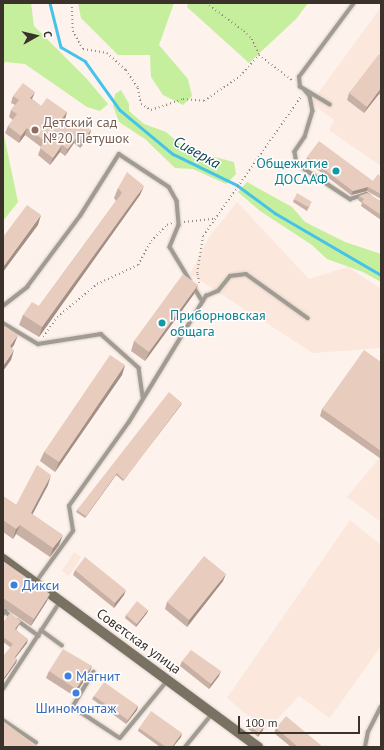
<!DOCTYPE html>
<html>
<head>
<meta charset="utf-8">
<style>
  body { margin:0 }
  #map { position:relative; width:384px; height:750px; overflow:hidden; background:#fdf2ec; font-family:"PT Sans",sans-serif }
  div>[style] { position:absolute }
  .built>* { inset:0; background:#fbe7db }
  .green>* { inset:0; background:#c5ef9c }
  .stream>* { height:2.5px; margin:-1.25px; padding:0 1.25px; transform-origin:1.25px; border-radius:1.25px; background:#45c3ea }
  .path>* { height:1.5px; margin-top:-0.75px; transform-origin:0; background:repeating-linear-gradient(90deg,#968c86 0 1px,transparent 0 4px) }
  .roads { filter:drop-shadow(0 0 1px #dacfc9) drop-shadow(0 0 1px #dacfc9) }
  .service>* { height:3.5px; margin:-1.75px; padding:0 1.75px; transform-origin:1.75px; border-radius:1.75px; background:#a19c92 }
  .secondary>* { height:10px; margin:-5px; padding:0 5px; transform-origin:5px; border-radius:5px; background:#797263 }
  .wall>* { inset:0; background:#c8b0a4 }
  .shaded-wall>* { inset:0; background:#a29086 }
  .building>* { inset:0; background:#e8cdbf }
  .dots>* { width:11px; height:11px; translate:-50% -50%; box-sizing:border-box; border:2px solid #fff; border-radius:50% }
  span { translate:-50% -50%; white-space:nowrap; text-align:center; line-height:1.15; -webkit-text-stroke:3px #fff; paint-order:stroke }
  .education-label { font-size:14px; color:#785e54 }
  .left { translate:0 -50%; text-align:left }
  .culture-label { font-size:14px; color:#0d838f }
  .right { translate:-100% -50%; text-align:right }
  .shop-label { font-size:14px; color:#366cbe }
  .street-label { font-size:14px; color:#3c322c }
  .water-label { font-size:15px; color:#0a4252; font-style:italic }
  .frame { position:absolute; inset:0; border:4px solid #3c322c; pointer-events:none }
  .north { position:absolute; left:16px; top:16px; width:40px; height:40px; -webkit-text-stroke:3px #fff; paint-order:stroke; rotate:82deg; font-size:11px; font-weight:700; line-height:16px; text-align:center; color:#3c322c }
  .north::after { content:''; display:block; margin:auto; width:14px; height:18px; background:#3c322c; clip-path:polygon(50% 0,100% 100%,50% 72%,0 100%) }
  .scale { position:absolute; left:238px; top:716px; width:122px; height:18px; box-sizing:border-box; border:2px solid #3c322c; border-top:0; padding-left:5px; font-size:12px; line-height:14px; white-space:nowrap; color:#3c322c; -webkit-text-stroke:3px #fff; paint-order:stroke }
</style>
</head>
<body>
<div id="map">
  <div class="built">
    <div style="clip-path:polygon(381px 7px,381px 166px,329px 130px,334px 120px,311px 103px)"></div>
    <div style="clip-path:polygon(237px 202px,309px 279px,348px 267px,381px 289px,381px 348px,313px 353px,190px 274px,209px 237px)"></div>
    <div style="clip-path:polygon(381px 456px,381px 522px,347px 497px)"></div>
    <div style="clip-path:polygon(350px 520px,381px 545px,381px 646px,330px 718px,299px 696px,266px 731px,227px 698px)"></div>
    <div style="clip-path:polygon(74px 552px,81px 557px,69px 576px,62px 571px)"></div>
  </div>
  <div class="green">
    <div style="clip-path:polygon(3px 3px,31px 3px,34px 26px,86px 78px,108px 104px,100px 111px,87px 107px,25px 64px,5px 62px,3px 67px)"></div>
    <div style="clip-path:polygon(78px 3px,174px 3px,159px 45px,188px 79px,192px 96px,183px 105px,163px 95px,151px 77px,150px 55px,118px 55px,81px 18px)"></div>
    <div style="clip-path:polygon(188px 3px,308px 3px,296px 19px,249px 63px,187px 7px)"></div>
    <div style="clip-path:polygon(121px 90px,129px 104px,129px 111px,144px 124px,166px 132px,187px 150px,234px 162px,236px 174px,226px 184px,193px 169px,175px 168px,145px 139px,119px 122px,113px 106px,115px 94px)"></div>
    <div style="clip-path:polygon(3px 131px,18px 202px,3px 221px)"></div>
    <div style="clip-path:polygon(247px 182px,292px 207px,305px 222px,345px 242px,381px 254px,381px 282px,363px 272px,327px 259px,312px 245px,260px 211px,238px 192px)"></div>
  </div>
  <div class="stream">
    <div style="left:50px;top:3px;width:45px;rotate:76deg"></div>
    <div style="left:61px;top:47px;width:28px;rotate:30deg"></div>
    <div style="left:85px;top:61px;width:60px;rotate:54.5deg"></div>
    <div style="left:120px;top:110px;width:69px;rotate:39.7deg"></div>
    <div style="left:173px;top:154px;width:71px;rotate:25.8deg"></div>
    <div style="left:237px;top:185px;width:47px;rotate:36.4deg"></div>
    <div style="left:275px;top:213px;width:123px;rotate:30.3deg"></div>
  </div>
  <div class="path">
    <div style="left:72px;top:3px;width:28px;rotate:88deg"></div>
    <div style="left:73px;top:31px;width:21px;rotate:61deg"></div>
    <div style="left:83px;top:49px;width:24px;rotate:9deg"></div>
    <div style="left:107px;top:53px;width:25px;rotate:42deg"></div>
    <div style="left:126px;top:70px;width:22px;rotate:56deg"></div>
    <div style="left:138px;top:88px;width:16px;rotate:79deg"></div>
    <div style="left:141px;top:104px;width:12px;rotate:31deg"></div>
    <div style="left:151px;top:110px;width:34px;rotate:-19deg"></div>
    <div style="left:183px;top:99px;width:21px;rotate:5deg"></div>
    <div style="left:204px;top:101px;width:44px;rotate:-34.8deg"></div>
    <div style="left:240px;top:76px;width:28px;rotate:-48deg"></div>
    <div style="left:206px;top:3px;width:47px;rotate:36.4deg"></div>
    <div style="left:244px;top:31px;width:11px;rotate:45deg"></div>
    <div style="left:252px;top:39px;width:17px;rotate:66deg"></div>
    <div style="left:259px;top:55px;width:43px;rotate:37.4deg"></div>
    <div style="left:184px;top:222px;width:30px;rotate:-6deg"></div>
    <div style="left:199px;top:283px;width:10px;rotate:-101deg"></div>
    <div style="left:197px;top:273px;width:37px;rotate:-81deg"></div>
    <div style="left:203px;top:236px;width:172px;rotate:-54.9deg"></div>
    <div style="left:43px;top:337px;width:24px;rotate:-55deg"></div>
    <div style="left:57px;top:317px;width:52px;rotate:-39.5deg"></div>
    <div style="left:97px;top:284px;width:45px;rotate:-24.9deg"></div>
    <div style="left:138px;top:265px;width:27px;rotate:-62deg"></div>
    <div style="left:151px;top:241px;width:23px;rotate:-45deg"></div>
    <div style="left:167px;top:225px;width:5px;rotate:-22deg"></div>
  </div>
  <div class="roads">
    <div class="service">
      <div style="left:305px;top:90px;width:8px;rotate:50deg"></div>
      <div style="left:310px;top:96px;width:15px;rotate:79deg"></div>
      <div style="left:313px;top:111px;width:27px;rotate:107deg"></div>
      <div style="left:305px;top:137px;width:18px;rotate:124deg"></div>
      <div style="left:295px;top:152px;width:12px;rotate:81deg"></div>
      <div style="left:297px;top:164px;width:64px;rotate:33.4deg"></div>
      <div style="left:350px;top:199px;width:17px;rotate:-17deg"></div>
      <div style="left:366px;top:194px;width:4px;rotate:34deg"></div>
      <div style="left:330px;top:105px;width:35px;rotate:-149deg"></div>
      <div style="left:300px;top:87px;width:10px;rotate:-96deg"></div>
      <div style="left:299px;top:77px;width:92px;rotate:-53.4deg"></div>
      <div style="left:194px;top:287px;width:17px;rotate:59deg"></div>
      <div style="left:3px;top:306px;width:31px;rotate:-38deg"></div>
      <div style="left:27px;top:287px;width:89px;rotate:-53.3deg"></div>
      <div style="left:80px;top:216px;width:73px;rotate:-57.8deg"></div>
      <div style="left:119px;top:154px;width:60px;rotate:33.4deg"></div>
      <div style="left:169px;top:187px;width:16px;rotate:60deg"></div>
      <div style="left:177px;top:201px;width:24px;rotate:85deg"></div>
      <div style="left:179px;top:225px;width:24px;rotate:112deg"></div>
      <div style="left:170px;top:247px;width:39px;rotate:59deg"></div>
      <div style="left:3px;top:323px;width:41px;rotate:31deg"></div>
      <div style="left:38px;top:344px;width:64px;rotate:-9deg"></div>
      <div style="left:101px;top:334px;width:51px;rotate:41.8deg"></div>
      <div style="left:139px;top:368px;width:29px;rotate:82deg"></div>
      <div style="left:36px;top:582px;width:63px;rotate:-54deg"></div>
      <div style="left:73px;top:531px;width:25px;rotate:-99deg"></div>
      <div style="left:69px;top:506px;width:103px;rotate:-54.5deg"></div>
      <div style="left:129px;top:422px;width:148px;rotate:-58.6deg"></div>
      <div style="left:206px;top:296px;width:13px;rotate:-23deg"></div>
      <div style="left:218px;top:291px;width:19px;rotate:-51deg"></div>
      <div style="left:230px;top:276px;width:16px;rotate:-7deg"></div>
      <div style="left:246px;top:274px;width:76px;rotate:35.4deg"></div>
      <div style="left:3px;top:614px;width:4px;rotate:-56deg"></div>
      <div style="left:5px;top:611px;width:9px;rotate:41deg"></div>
      <div style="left:17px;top:620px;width:27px;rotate:36deg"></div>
      <div style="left:41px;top:630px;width:26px;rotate:36deg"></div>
      <div style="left:94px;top:672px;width:41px;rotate:121deg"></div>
      <div style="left:73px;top:707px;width:56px;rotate:33.4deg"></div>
      <div style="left:120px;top:738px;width:74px;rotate:-50.5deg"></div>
      <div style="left:3px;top:689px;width:104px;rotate:-56.8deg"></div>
      <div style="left:3px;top:720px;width:40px;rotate:34deg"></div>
      <div style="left:185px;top:747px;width:43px;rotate:-50.7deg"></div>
      <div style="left:365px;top:747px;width:15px;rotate:-79deg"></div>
      <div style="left:368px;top:732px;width:28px;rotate:-63deg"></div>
    </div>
    <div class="secondary">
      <div style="left:3px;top:559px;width:317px;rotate:36.4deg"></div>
    </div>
  </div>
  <div class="wall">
    <div style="clip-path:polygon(381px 56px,381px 96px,379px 94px,364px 113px,347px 100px,349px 93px)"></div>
    <div style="clip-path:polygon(13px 96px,32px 99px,41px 106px,67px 112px,65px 119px,63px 121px,72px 128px,91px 130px,89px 137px,80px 148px,74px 143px,65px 156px,60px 152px,50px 165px,38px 155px,41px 147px,25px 135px,19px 143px,5px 133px,8px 126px,13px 120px,9px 117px,11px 110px,15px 105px,11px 103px)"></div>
    <div style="clip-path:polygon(307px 157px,373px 181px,381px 177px,381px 199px,367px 191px,351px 195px,306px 161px)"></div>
    <div style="clip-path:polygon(118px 188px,140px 195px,39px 337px,19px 325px,23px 315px,39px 306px,116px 201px,114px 198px)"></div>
    <div style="clip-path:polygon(359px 196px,381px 201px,381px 220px,361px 206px,362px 203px,358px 200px)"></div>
    <div style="clip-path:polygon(294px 199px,310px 205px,307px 211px,293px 202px)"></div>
    <div style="clip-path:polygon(198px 285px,194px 294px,145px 361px,131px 351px,134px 341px)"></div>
    <div style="clip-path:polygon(381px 362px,381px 459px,320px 416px,322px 409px)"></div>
    <div style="clip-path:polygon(125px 365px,122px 375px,55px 472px,40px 461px,44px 452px)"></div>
    <div style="clip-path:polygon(182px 403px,181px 405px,123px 481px,116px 475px,85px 518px,76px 512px,77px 510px)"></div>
    <div style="clip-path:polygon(48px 485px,32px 514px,59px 545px,50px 557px,16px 534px,13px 539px,3px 532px,3px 496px,16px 505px)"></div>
    <div style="clip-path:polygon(3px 561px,47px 601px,31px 626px,3px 607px)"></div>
    <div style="clip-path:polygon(75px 570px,124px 595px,114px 608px,73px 575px)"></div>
    <div style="clip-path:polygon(223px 581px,187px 627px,165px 609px,167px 602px)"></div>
    <div style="clip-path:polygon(148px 610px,147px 613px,136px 627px,125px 618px,126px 615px)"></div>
    <div style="clip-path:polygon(3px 620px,4px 621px,21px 621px,19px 625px,16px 629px,27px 643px,15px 658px,17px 659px,16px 663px,10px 647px,3px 642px)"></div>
    <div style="clip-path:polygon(182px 661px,219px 676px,209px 689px,180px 666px)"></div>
    <div style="clip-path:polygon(92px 666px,89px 673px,74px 696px,46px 678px,49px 671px)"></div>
    <div style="clip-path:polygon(94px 696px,138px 706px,137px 710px,126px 724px,92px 699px)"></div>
    <div style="clip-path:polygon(249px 725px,263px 730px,258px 737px,248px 729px)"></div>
    <div style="clip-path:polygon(139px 728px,181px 737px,173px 747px,160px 747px,138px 731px)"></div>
    <div style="clip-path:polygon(276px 728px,323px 747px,327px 747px,291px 747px,274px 733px)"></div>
  </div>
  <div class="shaded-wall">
    <div style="clip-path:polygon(381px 88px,379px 94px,364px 113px,367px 107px)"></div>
    <div style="clip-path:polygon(35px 92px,32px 99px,28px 105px,30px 98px)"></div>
    <div style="clip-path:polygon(67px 112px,65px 119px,59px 127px,61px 120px)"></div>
    <div style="clip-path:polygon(27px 128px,25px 135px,19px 143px,21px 136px)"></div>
    <div style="clip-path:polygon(91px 130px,89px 137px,80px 148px,83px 141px)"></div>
    <div style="clip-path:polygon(77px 137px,74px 143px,65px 156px,68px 149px)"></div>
    <div style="clip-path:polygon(62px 145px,60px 152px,50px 165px,53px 158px)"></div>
    <div style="clip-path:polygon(144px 186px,140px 195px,39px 337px,42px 327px)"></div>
    <div style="clip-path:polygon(368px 187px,367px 191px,351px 195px,353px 191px)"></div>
    <div style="clip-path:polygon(41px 215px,38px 225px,3px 272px,3px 267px)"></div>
    <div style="clip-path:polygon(198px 285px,194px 294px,145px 361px,149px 352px)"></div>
    <div style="clip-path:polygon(18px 335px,14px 345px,6px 356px,10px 346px)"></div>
    <div style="clip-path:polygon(14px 350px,11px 360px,3px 371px,3px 366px)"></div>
    <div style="clip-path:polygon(125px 365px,122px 375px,55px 472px,59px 462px)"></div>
    <div style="clip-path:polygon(182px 403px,181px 405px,123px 481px,124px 480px)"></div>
    <div style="clip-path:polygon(117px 473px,116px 475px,85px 518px,86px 516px)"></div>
    <div style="clip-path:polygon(51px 475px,48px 485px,28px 523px,31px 513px)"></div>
    <div style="clip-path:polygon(20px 525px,16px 534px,13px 539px,16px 529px)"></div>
    <div style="clip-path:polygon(63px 535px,59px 545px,50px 557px,53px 548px)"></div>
    <div style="clip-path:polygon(226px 574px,223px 581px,187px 627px,189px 620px)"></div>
    <div style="clip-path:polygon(126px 590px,124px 595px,114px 608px,115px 603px)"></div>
    <div style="clip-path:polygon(50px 594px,47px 601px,31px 626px,34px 619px)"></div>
    <div style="clip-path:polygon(148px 610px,147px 613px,136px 627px,137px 624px)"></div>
    <div style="clip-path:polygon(21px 621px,19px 625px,14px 633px,15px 629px)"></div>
    <div style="clip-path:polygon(28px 639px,27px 643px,13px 661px,15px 657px)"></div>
    <div style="clip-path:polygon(17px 659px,16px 663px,3px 681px,3px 679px)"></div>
    <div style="clip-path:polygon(92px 666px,89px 673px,74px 696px,76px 689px)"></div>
    <div style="clip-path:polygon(221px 671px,219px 676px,209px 689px,211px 684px)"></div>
    <div style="clip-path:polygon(138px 706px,137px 710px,126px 724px,128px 720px)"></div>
    <div style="clip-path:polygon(264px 726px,263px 730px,258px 737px,259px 733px)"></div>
    <div style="clip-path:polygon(182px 733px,181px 737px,173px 747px,172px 747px)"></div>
  </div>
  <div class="building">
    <div style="clip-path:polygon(379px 54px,381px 56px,381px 88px,367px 107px,349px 93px)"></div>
    <div style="clip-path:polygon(23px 83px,35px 92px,30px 98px,41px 106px,47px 98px,67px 112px,61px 120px,72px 128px,78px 120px,91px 130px,83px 141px,77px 137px,68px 149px,62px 145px,53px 158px,40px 148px,45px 141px,27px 128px,21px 136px,8px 126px,17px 114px,11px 110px,19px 100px,13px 96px)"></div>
    <div style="clip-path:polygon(319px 141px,373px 181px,378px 174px,381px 177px,381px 194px,368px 187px,353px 191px,307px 157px)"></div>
    <div style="clip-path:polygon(127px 172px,144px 186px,42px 327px,23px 315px,32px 302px,39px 306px,122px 193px,118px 188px)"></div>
    <div style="clip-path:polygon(297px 193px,312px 202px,308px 207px,294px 199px)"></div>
    <div style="clip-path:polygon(367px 193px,381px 201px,381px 215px,362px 202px,364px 199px,359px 196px)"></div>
    <div style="clip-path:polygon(27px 205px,41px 215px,3px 267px,3px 237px)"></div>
    <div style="clip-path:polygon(183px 274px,198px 285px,149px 352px,134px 341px)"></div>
    <div style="clip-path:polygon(5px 326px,18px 335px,10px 346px,14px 350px,3px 366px,3px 329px)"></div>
    <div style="clip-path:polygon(364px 350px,381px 362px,381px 451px,322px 409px)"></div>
    <div style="clip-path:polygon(110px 355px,125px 365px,59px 462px,44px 452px)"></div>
    <div style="clip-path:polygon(169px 392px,182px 403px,124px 480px,117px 473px,86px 516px,77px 510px)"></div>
    <div style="clip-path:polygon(37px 465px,51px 475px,31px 513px,63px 535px,53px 548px,20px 525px,16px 529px,3px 520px,3px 496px,16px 505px)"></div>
    <div style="clip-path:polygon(204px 556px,226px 574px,189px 620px,167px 602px)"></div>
    <div style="clip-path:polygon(85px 557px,126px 590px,115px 603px,75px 570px)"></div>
    <div style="clip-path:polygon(3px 561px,50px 594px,34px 619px,3px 598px)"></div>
    <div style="clip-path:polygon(137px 601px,148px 610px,137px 624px,126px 615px)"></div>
    <div style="clip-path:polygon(10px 613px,21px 621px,15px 629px,28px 639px,15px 657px,17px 659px,3px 679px,3px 656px,13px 644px,3px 637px,3px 620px,4px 621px)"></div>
    <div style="clip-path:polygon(63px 649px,92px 666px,76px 689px,49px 671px)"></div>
    <div style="clip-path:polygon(191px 650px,221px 671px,211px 684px,182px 661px)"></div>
    <div style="clip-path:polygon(104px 682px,138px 706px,128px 720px,94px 696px)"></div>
    <div style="clip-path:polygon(151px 711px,182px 733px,172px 747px,166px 747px,139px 728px)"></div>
    <div style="clip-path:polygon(286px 716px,323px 747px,325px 745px,327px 747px,298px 747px,276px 728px)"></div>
    <div style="clip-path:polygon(254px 719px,264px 726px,259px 733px,249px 725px)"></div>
    <div style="clip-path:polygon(3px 721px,38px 747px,5px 747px,3px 746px)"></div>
  </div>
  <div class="dots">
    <div style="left:35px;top:130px;background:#8d6e63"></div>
    <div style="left:336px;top:171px;background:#0f9aa8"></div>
    <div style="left:162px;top:323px;background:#0f9aa8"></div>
    <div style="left:14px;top:585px;background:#3f7fe0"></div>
    <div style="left:68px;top:676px;background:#3f7fe0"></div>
    <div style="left:76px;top:693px;background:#3f7fe0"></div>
  </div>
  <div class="education-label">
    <span class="left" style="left:43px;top:130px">Детский сад<br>№20 Петушок</span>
  </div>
  <div class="culture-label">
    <span class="right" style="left:328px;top:171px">Общежитие<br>ДОСААФ</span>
    <span class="left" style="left:170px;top:323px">Приборновская<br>общага</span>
  </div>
  <div class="shop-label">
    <span class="left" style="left:22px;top:585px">Дикси</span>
    <span class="left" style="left:76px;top:676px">Магнит</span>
    <span style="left:76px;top:708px">Шиномонтаж</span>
  </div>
  <div class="street-label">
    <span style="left:139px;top:641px;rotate:36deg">Советская улица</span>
  </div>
  <div class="water-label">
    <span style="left:197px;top:152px;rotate:29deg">Сиверка</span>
  </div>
  <div class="frame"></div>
  <div class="north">С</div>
  <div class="scale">100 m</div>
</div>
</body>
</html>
